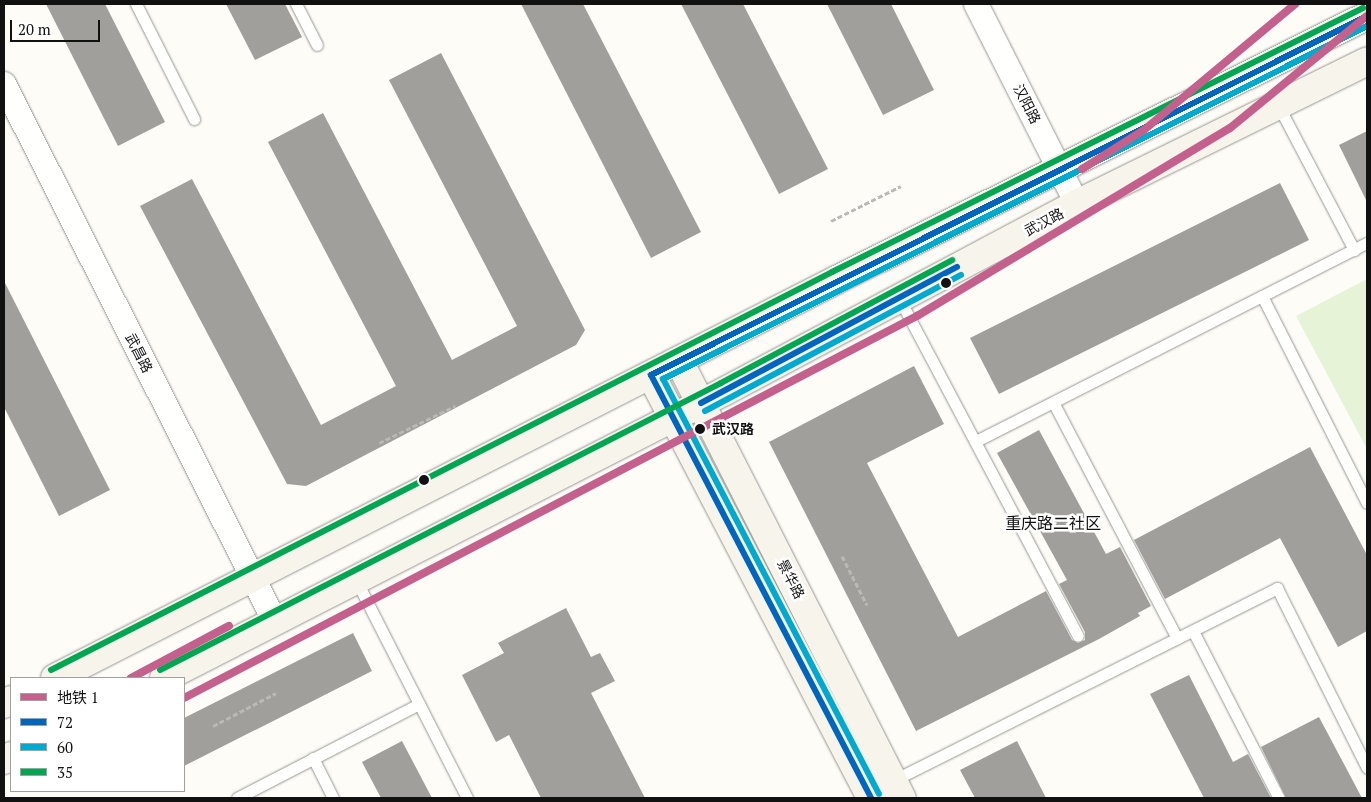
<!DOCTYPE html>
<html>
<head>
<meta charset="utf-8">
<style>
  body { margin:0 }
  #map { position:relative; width:1371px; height:802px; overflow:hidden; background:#fdfcf7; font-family:"PT Serif","Noto Sans SC",serif }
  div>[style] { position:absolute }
  .green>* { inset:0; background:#e7f3d7 }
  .building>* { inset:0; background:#a19f9c }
  .path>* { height:3px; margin-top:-1.5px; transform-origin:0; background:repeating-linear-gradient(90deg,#b9b9b8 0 5px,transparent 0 7.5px) }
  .roads { filter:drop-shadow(0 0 1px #979795) drop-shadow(0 0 1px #979795) }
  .lane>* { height:11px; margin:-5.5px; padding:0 5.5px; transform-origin:5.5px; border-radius:5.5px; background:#fffffe }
  .street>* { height:24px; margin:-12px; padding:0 12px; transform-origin:12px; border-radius:12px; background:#fffffe }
  .secondary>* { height:28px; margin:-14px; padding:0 14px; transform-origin:14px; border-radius:14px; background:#f6f4eb }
  .bus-1>* { height:6px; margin:-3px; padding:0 3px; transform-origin:3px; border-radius:3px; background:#0065bd }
  .bus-2>* { height:6px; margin:-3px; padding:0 3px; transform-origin:3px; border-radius:3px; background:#00a9ce }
  .bus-3>* { height:6px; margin:-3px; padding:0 3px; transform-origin:3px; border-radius:3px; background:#00a651 }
  .metro-1>* { height:8px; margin:-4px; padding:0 4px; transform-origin:4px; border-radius:4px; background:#c4608c }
  .dots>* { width:14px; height:14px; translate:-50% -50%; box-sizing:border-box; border:2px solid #fff; border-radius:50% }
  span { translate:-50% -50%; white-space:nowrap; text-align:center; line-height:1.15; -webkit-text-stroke:5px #fff; paint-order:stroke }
  .street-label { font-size:14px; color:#111 }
  .stop-label { font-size:14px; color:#111; font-weight:700 }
  .left { translate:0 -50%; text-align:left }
  .quarter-label { font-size:16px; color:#111 }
  .frame { position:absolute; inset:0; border:5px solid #111; pointer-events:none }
  .legend { position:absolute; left:10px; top:677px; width:175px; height:115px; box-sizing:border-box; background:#fff; border:1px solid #a0a0a0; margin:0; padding:6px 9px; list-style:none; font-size:15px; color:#111 }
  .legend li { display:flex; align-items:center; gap:10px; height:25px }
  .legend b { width:25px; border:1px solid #a0a0a0 }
  .scale { position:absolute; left:10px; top:20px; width:90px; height:22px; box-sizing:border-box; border:2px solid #111; border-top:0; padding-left:6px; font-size:15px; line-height:18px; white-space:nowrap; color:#111; -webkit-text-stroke:4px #fff; paint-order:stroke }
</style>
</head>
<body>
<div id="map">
  <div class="green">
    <div style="clip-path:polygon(1367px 279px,1367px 449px,1296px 316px)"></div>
  </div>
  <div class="building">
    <div style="clip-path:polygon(46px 4px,105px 4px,165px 122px,118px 146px)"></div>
    <div style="clip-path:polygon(226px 4px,285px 4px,302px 37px,255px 60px)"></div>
    <div style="clip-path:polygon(521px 4px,583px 4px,701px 232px,651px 258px)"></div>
    <div style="clip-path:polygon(681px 4px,743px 4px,828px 169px,779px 194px)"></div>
    <div style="clip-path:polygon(827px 4px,891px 4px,934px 90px,883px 115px)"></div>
    <div style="clip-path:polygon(441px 53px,585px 330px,576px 345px,306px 486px,287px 484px,140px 206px,192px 179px,321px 425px,396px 386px,268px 142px,323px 113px,452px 360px,517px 326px,389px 80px)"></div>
    <div style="clip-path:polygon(1367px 131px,1367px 202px,1339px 145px)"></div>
    <div style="clip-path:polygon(1280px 183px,1309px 240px,999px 394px,970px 338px)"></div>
    <div style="clip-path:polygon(4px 281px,110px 490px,59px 516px,4px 407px)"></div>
    <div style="clip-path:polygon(914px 366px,944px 424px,867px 463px,958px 637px,1046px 591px,1072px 640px,1078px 643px,1085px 640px,1085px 632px,1059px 584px,1067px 580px,997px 453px,1039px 430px,1106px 554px,1120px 547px,1151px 606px,1138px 613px,1140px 616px,1099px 639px,916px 731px,769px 442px)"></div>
    <div style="clip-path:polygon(1310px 447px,1367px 555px,1367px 631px,1338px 647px,1280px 538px,1165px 599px,1134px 540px)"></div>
    <div style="clip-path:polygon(566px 608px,591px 657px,600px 653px,615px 681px,591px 693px,645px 798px,541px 798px,509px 735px,496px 742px,462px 675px,504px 653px,498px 643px)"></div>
    <div style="clip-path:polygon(353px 633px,372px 671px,184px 766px,184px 718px)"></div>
    <div style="clip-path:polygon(1189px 675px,1233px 762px,1248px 754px,1271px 798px,1204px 798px,1150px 694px)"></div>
    <div style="clip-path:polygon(1319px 717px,1362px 798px,1286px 798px,1261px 747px)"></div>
    <div style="clip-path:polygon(402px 741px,432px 798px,381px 798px,362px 762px)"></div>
    <div style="clip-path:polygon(1017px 741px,1046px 798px,975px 798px,960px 770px)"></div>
  </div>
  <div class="path">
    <div style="left:831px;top:221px;width:78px;rotate:-26.6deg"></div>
    <div style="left:379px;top:443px;width:85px;rotate:-26deg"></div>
    <div style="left:842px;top:556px;width:55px;rotate:63deg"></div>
    <div style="left:213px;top:726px;width:71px;rotate:-27.6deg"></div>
  </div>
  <div class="roads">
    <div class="lane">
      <div style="left:136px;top:4px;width:129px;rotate:63.2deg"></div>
      <div style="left:296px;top:4px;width:46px;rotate:62.9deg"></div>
      <div style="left:1278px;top:105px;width:164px;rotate:62.3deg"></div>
      <div style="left:1262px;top:296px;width:232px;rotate:63.1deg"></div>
      <div style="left:899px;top:298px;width:382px;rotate:62.1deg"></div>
      <div style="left:1053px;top:402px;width:267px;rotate:62.3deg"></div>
      <div style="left:976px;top:441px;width:438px;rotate:-26.9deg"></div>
      <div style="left:356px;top:580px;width:245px;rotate:63deg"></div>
      <div style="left:1193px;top:631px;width:188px;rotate:62.8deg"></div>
      <div style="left:313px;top:758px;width:45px;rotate:63.4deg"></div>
      <div style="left:892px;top:781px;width:431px;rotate:-26.6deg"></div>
      <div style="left:1277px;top:588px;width:201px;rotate:63.4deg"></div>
      <div style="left:237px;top:798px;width:205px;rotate:-27.3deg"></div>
    </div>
    <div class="street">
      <div style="left:976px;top:4px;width:224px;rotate:63.2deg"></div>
      <div style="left:4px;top:84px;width:602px;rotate:63.26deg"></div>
    </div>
    <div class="secondary">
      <div style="left:679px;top:361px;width:491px;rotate:63deg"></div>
      <div style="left:651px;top:375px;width:477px;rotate:62.5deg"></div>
      <div style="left:55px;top:678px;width:877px;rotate:-27deg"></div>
      <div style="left:836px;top:280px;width:593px;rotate:-26.44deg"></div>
      <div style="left:164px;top:678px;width:630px;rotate:-27.09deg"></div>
      <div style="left:725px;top:391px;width:399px;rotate:-28deg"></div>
      <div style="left:1077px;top:204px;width:323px;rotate:-26.2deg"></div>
      <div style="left:4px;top:704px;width:8px;rotate:-30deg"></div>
      <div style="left:4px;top:760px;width:8px;rotate:-30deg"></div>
    </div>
  </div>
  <div class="bus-1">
    <div style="left:651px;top:375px;width:801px;rotate:-26.63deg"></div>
    <div style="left:651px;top:375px;width:477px;rotate:62.5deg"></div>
    <div style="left:701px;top:403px;width:290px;rotate:-28deg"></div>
  </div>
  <div class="bus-2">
    <div style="left:705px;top:411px;width:290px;rotate:-28deg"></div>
    <div style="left:879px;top:794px;width:468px;rotate:-117.5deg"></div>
    <div style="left:663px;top:379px;width:788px;rotate:-26.63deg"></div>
  </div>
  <div class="bus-3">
    <div style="left:51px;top:670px;width:877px;rotate:-27deg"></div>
    <div style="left:832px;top:272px;width:593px;rotate:-26.44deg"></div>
    <div style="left:160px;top:670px;width:630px;rotate:-27.09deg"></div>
    <div style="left:721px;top:383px;width:262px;rotate:-28deg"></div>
  </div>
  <div class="metro-1">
    <div style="left:1082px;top:169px;width:73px;rotate:-32.2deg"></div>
    <div style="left:1144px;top:130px;width:197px;rotate:-39.8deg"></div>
    <div style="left:131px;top:678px;width:111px;rotate:-28deg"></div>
    <div style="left:184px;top:698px;width:827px;rotate:-27.53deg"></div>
    <div style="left:917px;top:316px;width:365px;rotate:-31deg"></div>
    <div style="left:1230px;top:128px;width:177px;rotate:-39.3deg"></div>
  </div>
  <div class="dots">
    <div style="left:946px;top:283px;background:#111"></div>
    <div style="left:700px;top:429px;background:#111"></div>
    <div style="left:424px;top:480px;background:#111"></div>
  </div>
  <div class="street-label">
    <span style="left:1027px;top:104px;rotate:63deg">汉阳路</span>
    <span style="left:1044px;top:222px;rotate:-28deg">武汉路</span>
    <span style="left:139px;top:353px;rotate:63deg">武昌路</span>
    <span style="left:791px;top:579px;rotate:63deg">景华路</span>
  </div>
  <div class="stop-label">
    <span class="left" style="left:712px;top:429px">武汉路</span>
  </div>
  <div class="quarter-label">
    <span style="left:1053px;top:523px">重庆路二社区</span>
  </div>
  <div class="frame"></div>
  <ul class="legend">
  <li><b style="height:6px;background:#c4608c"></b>地铁 1</li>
  <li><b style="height:6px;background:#0065bd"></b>72</li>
  <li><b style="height:6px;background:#00a9ce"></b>60</li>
  <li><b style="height:6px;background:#00a651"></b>35</li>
  </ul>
  <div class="scale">20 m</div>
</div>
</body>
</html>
